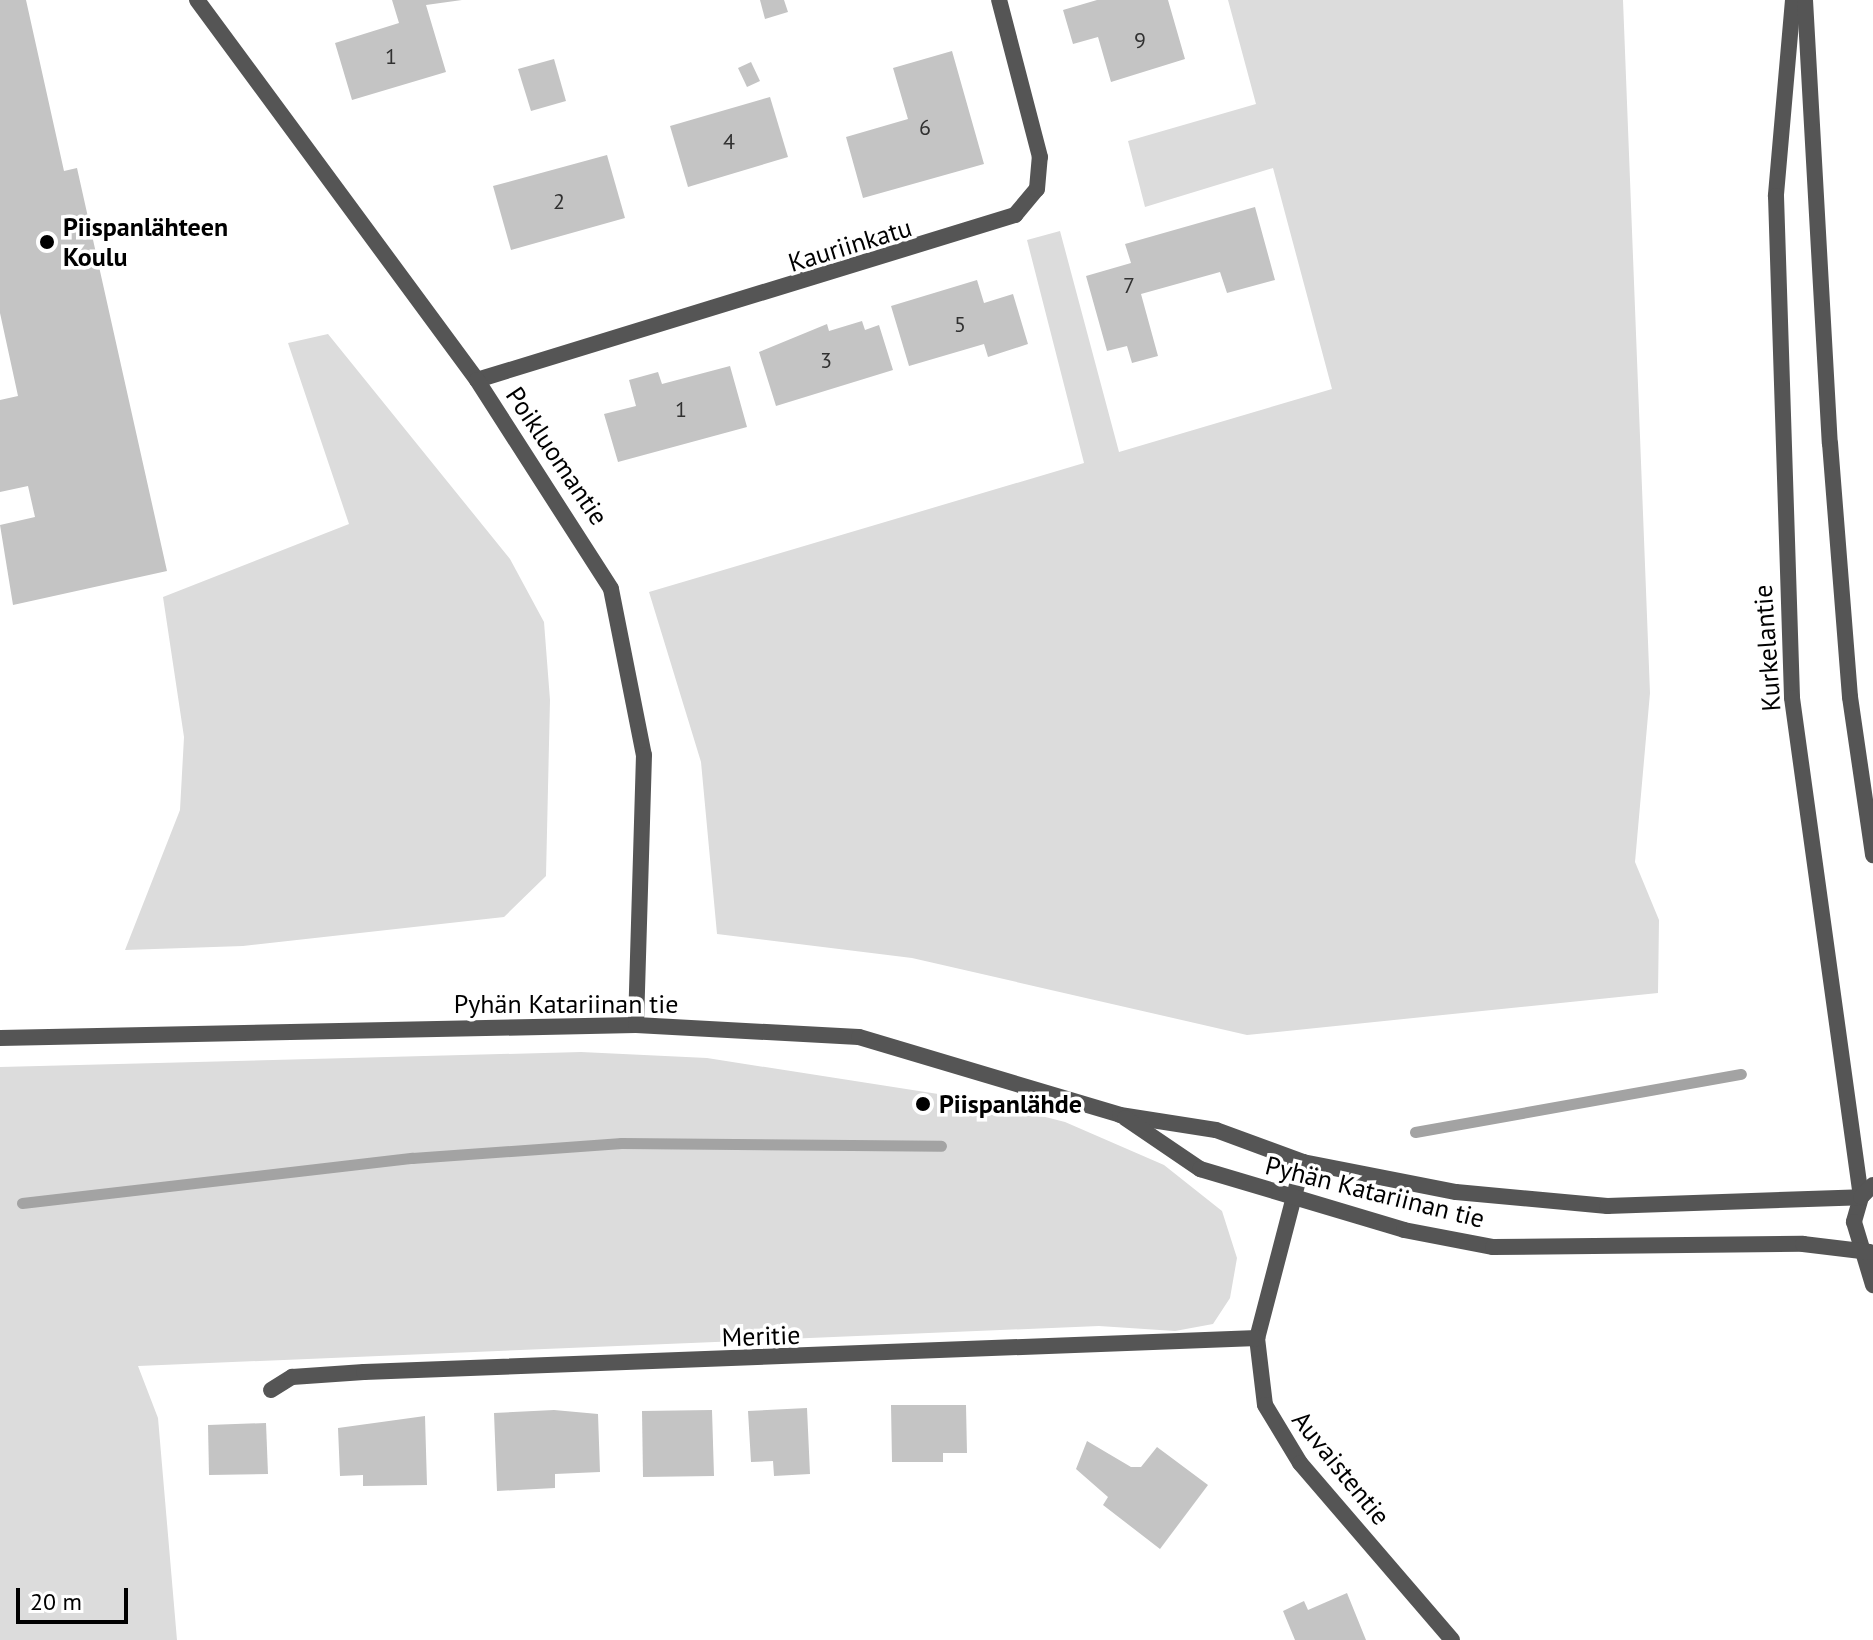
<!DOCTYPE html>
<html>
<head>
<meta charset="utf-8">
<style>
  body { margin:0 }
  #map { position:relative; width:1873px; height:1640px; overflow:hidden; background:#fff; font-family:"PT Sans",sans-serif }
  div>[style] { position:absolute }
  .green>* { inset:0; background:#dcdcdc }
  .stream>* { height:11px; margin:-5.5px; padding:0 5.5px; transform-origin:5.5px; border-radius:5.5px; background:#a3a3a3 }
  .building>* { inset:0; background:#c4c4c4 }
  .minor>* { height:16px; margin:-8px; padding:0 8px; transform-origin:8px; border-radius:8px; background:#555 }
  .tertiary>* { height:16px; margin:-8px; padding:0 8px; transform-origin:8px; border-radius:8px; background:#555 }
  .dots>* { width:22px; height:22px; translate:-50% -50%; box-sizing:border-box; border:4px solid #fff; border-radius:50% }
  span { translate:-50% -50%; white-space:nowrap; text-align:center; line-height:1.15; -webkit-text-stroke:7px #fff; paint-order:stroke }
  .number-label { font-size:22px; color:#313131 }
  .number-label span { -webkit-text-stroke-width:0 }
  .poi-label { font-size:26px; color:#000; font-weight:700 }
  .left { translate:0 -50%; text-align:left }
  .street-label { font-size:26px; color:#000 }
  .scale { position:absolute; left:16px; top:1588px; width:112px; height:36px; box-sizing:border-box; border:4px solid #000; border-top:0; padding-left:10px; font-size:24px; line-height:28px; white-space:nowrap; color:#000; -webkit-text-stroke:6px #fff; paint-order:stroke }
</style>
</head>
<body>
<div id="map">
  <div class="green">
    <div style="clip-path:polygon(1228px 0,1623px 0,1650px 693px,1635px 862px,1659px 920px,1658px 993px,1247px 1035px,912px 958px,717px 934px,701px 762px,649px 592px,1084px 463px,1027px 240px,1060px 231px,1119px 452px,1332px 389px,1273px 168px,1145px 207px,1128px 141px,1256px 104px)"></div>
    <div style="clip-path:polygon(328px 334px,510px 559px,544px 622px,550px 700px,546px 876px,504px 917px,243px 946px,125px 950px,180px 810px,184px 737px,163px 597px,349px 524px,288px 343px)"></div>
    <div style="clip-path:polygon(581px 1052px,707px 1058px,983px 1101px,1065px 1122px,1164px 1165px,1222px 1211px,1237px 1258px,1230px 1298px,1213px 1324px,1175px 1331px,1099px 1326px,138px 1366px,158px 1418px,177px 1640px,0 1640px,0 1067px)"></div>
  </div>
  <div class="stream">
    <div style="left:1415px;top:1132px;width:331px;rotate:-10.1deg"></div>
    <div style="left:22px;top:1203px;width:393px;rotate:-6.6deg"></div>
    <div style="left:412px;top:1158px;width:210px;rotate:-4.1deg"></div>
    <div style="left:621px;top:1143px;width:320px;rotate:0.5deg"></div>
  </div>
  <div class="building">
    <div style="clip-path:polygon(0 0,26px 0,64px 171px,77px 168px,167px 571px,13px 605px,0 525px,35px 517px,28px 486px,0 492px,0 400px,18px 396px,0 313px)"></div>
    <div style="clip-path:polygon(392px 0,462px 0,426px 5px,446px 72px,352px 100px,335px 43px,399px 23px)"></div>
    <div style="clip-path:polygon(760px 0,784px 0,788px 12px,765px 19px)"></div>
    <div style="clip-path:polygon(1097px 0,1168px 0,1185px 59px,1111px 82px,1098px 37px,1073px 44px,1063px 10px)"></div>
    <div style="clip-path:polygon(952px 51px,984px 164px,863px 198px,846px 137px,908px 119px,893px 68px)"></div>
    <div style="clip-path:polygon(554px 59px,566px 101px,531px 111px,518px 69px)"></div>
    <div style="clip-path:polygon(751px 62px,760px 81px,747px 87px,738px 68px)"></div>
    <div style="clip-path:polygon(770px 97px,788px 157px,688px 187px,670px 126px)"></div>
    <div style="clip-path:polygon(607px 155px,625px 218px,511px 250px,493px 186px)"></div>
    <div style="clip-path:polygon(1255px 207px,1275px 280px,1227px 293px,1220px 272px,1141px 294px,1158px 356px,1132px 363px,1127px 346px,1107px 351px,1086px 276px,1131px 263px,1125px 244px)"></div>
    <div style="clip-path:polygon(977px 280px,984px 303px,1013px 294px,1028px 344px,988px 357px,984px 344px,909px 366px,891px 306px)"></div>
    <div style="clip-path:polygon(862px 321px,865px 330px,879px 325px,893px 370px,776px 406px,759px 352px,827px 324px,829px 331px)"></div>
    <div style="clip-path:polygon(730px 366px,747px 427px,618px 462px,604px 414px,636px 406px,629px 380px,658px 372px,662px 384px)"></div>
    <div style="clip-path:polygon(891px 1405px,966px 1405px,967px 1453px,943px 1453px,943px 1462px,892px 1462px)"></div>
    <div style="clip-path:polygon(807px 1408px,810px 1474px,774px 1476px,773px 1461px,751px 1462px,748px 1411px)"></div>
    <div style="clip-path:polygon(554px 1410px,598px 1414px,600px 1472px,555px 1474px,555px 1488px,497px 1491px,494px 1413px)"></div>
    <div style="clip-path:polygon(712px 1410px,714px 1476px,643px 1477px,642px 1411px)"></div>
    <div style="clip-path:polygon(425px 1416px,427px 1485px,363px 1486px,363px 1475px,340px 1476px,338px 1428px)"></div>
    <div style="clip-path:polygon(266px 1423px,268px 1474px,209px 1475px,208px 1425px)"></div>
    <div style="clip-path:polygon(1087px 1441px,1131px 1467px,1141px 1467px,1157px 1447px,1208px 1485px,1160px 1549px,1103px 1505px,1108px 1497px,1076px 1469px)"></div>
    <div style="clip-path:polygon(1347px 1593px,1366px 1640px,1295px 1640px,1283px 1611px,1304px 1601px,1308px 1610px)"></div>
  </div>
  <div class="minor">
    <div style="left:477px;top:380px;width:563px;rotate:-17.05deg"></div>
    <div style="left:1015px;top:215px;width:34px;rotate:-50deg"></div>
    <div style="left:1037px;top:189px;width:32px;rotate:-85deg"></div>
    <div style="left:1040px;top:157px;width:162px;rotate:-104.6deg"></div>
    <div style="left:1303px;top:1162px;width:182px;rotate:104.6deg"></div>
    <div style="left:1257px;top:1338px;width:67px;rotate:83.2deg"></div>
    <div style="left:1265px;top:1405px;width:68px;rotate:58.9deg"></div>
    <div style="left:1300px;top:1463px;width:233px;rotate:49.3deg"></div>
    <div style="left:271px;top:1390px;width:25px;rotate:-32deg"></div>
    <div style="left:292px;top:1377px;width:72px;rotate:-4deg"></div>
    <div style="left:364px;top:1372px;width:894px;rotate:-2.18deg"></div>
  </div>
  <div class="tertiary">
    <div style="left:197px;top:0;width:472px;rotate:53.6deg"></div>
    <div style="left:477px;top:380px;width:248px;rotate:57.3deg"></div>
    <div style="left:611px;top:589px;width:169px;rotate:78.8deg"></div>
    <div style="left:644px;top:755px;width:270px;rotate:91.7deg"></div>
    <div style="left:1793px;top:0;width:197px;rotate:95deg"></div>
    <div style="left:1776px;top:196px;width:502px;rotate:88.17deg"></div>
    <div style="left:1792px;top:698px;width:504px;rotate:82.13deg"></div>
    <div style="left:1861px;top:1197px;width:26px;rotate:106deg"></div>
    <div style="left:1854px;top:1222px;width:66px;rotate:73.2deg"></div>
    <div style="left:1805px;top:0;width:444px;rotate:86.8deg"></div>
    <div style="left:1830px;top:443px;width:255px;rotate:85.5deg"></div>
    <div style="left:1850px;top:697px;width:160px;rotate:81.7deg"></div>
    <div style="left:0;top:1038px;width:636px;rotate:-1.17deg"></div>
    <div style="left:636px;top:1025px;width:223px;rotate:3.1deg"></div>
    <div style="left:859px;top:1037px;width:272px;rotate:16.6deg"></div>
    <div style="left:1120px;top:1115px;width:97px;rotate:8.9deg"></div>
    <div style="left:1216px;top:1130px;width:93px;rotate:20.2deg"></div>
    <div style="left:1303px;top:1162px;width:156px;rotate:11.1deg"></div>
    <div style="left:1456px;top:1192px;width:152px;rotate:5.3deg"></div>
    <div style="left:1607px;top:1206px;width:254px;rotate:-2deg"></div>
    <div style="left:1861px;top:1197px;width:17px;rotate:-45deg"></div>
    <div style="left:1125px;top:1118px;width:91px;rotate:34.2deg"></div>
    <div style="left:1200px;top:1169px;width:213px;rotate:16.6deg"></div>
    <div style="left:1404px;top:1230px;width:91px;rotate:10.8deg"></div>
    <div style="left:1493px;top:1247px;width:310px;rotate:-0.6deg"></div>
    <div style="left:1803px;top:1244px;width:67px;rotate:6.8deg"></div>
  </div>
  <div class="dots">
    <div style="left:47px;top:242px;background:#000"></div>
    <div style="left:923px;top:1104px;background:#000"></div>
  </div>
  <div class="number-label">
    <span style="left:1140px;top:41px">9</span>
    <span style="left:391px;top:57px">1</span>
    <span style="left:925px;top:128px">6</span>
    <span style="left:729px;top:142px">4</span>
    <span style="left:559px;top:202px">2</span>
    <span style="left:1129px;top:286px">7</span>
    <span style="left:960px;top:325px">5</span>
    <span style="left:826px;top:361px">3</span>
    <span style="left:681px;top:410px">1</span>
  </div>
  <div class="poi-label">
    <span class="left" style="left:63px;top:242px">Piispanlähteen<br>Koulu</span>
    <span class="left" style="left:939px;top:1104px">Piispanlähde</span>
  </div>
  <div class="street-label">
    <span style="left:850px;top:245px;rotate:-17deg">Kauriinkatu</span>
    <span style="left:557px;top:456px;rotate:56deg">Poikluomantie</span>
    <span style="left:1767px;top:648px;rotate:-94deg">Kurkelantie</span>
    <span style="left:566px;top:1004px">Pyhän Katariinan tie</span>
    <span style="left:1375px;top:1192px;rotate:14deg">Pyhän Katariinan tie</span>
    <span style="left:761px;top:1336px;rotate:-2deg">Meritie</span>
    <span style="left:1341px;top:1468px;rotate:51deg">Auvaistentie</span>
  </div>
  <div class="scale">20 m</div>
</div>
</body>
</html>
